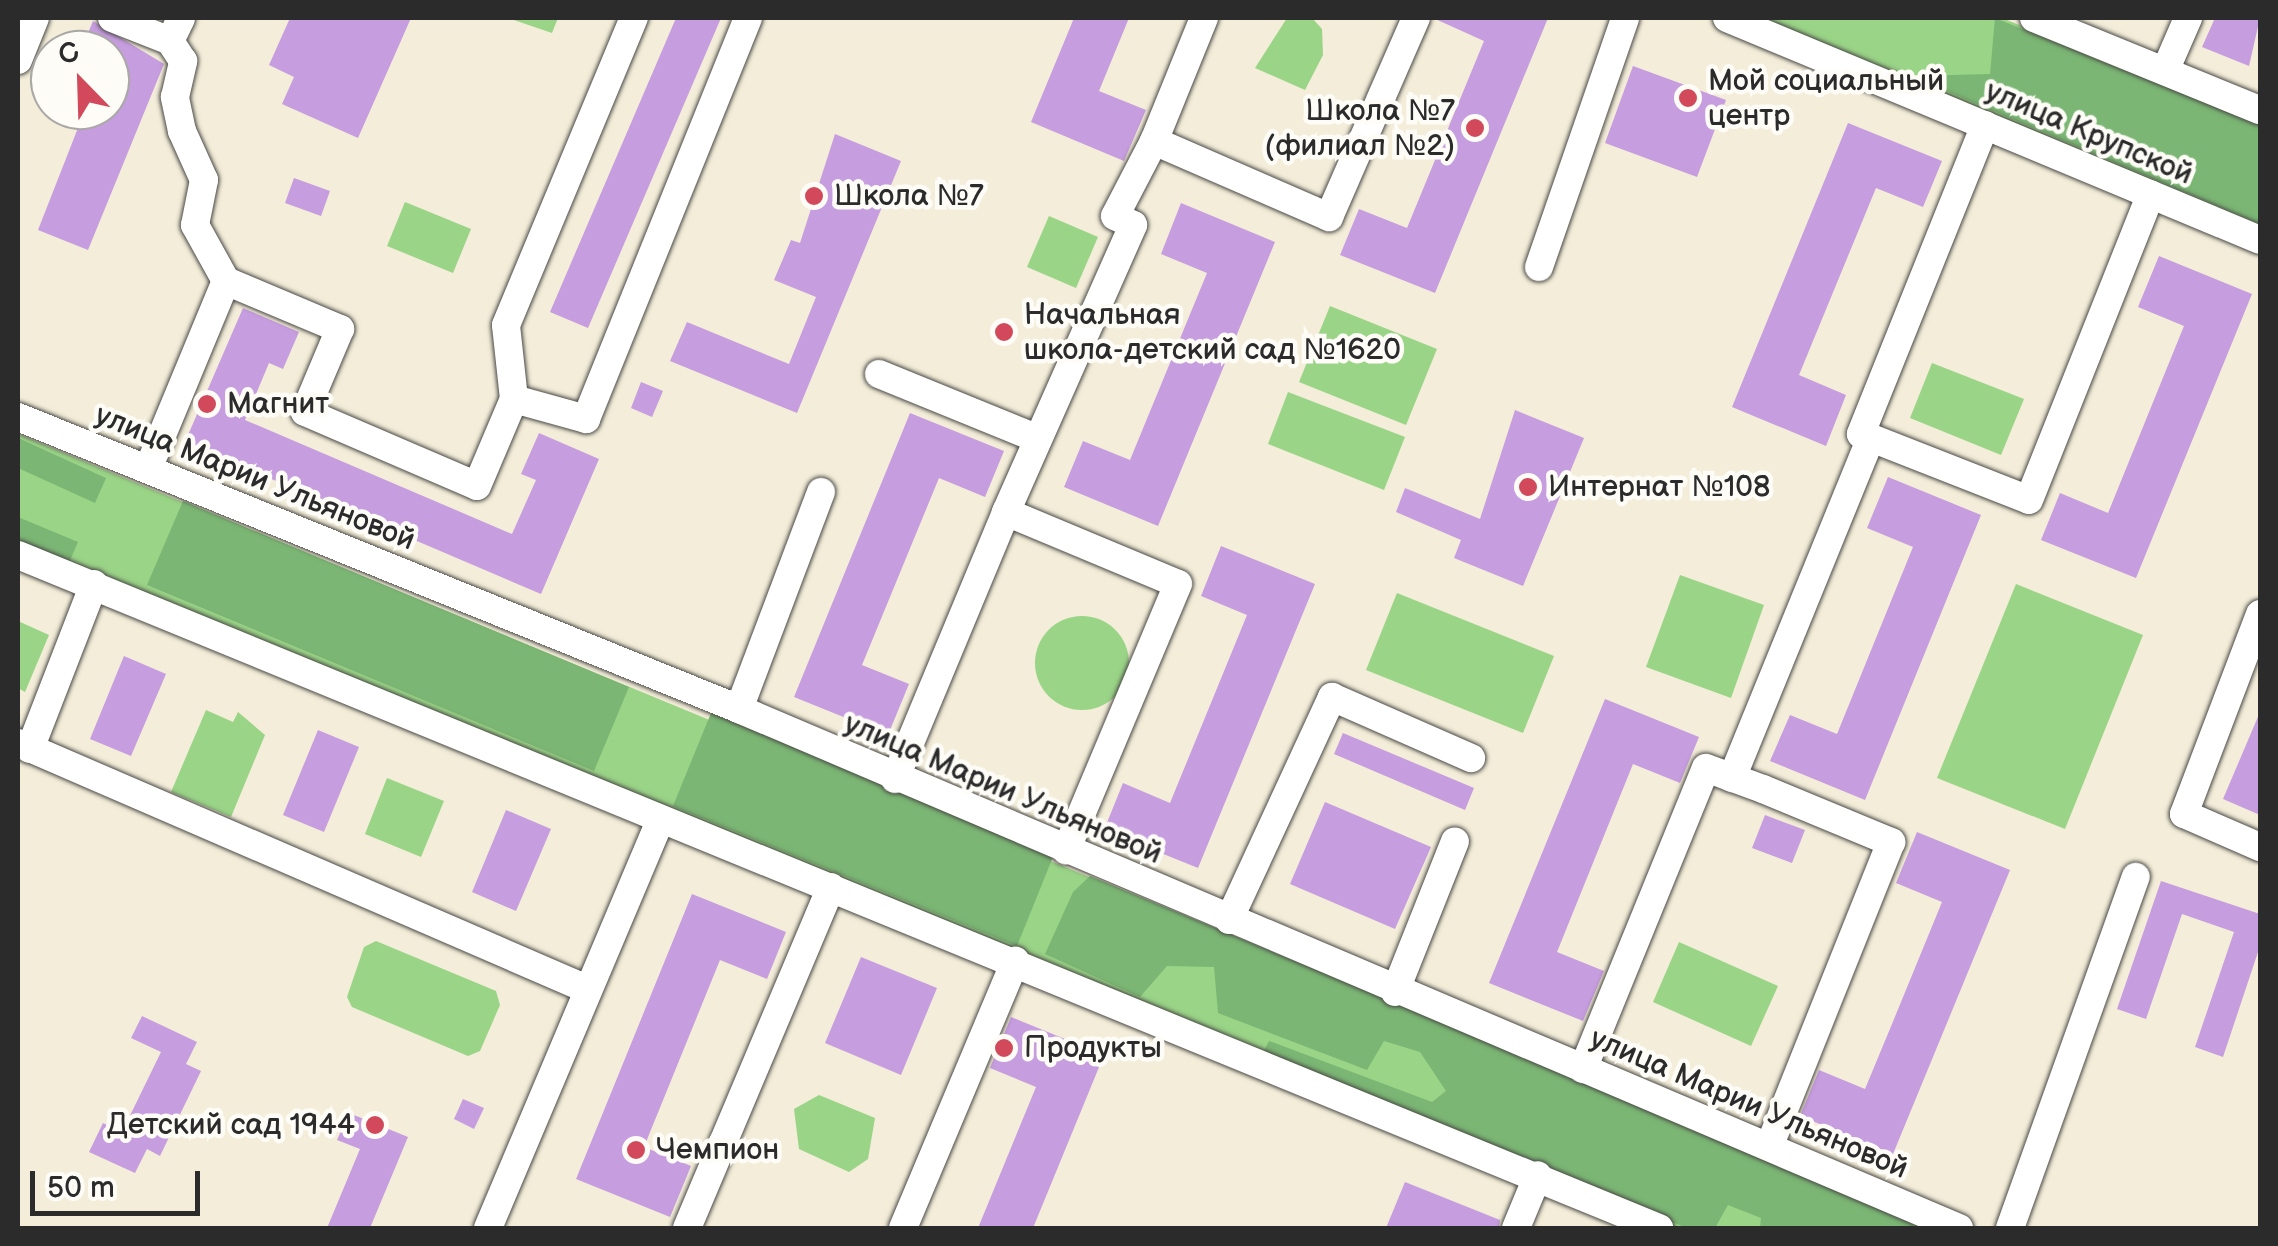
<!DOCTYPE html>
<html>
<head>
<meta charset="utf-8">
<style>
  body { margin:0 }
  #map { position:relative; width:2278px; height:1246px; overflow:hidden; background:#f3edd9; font-family:"Balsamiq Sans",sans-serif }
  div>[style] { position:absolute }
  .green>* { inset:0; background:#9ad487 }
  .round { border-radius:50% }
  .forest>* { inset:0; background:#7bb674 }
  .building>* { inset:0; background:#c69ddf }
  .roads { filter:drop-shadow(0 0 2px #494845) drop-shadow(0 0 2px #494845) }
  .minor>* { height:28px; margin:-14px; padding:0 14px; transform-origin:14px; border-radius:14px; background:#fff }
  .dots>* { width:28px; height:28px; translate:-50% -50%; box-sizing:border-box; border:5px solid #fdfcf7; border-radius:50% }
  span { translate:-50% -50%; white-space:nowrap; text-align:center; line-height:1.15; -webkit-text-stroke:9px #fdfcf7; paint-order:stroke }
  .poi-label { font-size:30px; color:#2b2b2b }
  .left { translate:0 -50%; text-align:left }
  .right { translate:-100% -50%; text-align:right }
  .street-label { font-size:30px; color:#2b2b2b }
  .frame { position:absolute; inset:0; border:20px solid #2b2b2b; pointer-events:none }
  .north { position:absolute; left:30px; top:30px; width:100px; height:100px; box-sizing:border-box; background:#fdfcf7; border:2px solid #a9a8a5; border-radius:50%; rotate:337deg; font-size:28px; font-weight:700; line-height:40px; text-align:center; color:#2b2b2b }
  .north::after { content:''; display:block; margin:auto; width:35px; height:45px; background:#d1495b; clip-path:polygon(50% 0,100% 100%,50% 72%,0 100%) }
  .scale { position:absolute; left:30px; top:1171px; width:170px; height:45px; box-sizing:border-box; border:5px solid #2b2b2b; border-top:0; padding-left:12px; font-size:30px; line-height:35px; white-space:nowrap; color:#2b2b2b; -webkit-text-stroke:8px #fdfcf7; paint-order:stroke }
</style>
</head>
<body>
<div id="map">
  <div class="green">
    <div style="clip-path:polygon(508px 18px,558px 18px,552px 33px)"></div>
    <div style="clip-path:polygon(1287px 18px,1312px 18px,1322px 29px,1323px 55px,1305px 90px,1255px 68px)"></div>
    <div style="clip-path:polygon(1747px 18px,2002px 18px,2260px 123px,2260px 231px)"></div>
    <div style="clip-path:polygon(405px 202px,471px 229px,453px 273px,387px 246px)"></div>
    <div style="clip-path:polygon(1049px 216px,1098px 237px,1076px 288px,1027px 267px)"></div>
    <div style="clip-path:polygon(1330px 306px,1437px 349px,1406px 425px,1299px 382px)"></div>
    <div style="clip-path:polygon(1932px 363px,2024px 399px,2001px 455px,1910px 418px)"></div>
    <div style="clip-path:polygon(1288px 392px,1405px 437px,1384px 490px,1268px 444px)"></div>
    <div style="clip-path:polygon(18px 434px,1938px 1228px,1672px 1228px,18px 543px)"></div>
    <div style="clip-path:polygon(1680px 575px,1764px 605px,1731px 698px,1646px 667px)"></div>
    <div style="clip-path:polygon(2016px 584px,2143px 635px,2065px 829px,1937px 778px)"></div>
    <div style="clip-path:polygon(1397px 593px,1554px 656px,1523px 733px,1366px 670px)"></div>
    <div class="round" style="left:1035px;top:616px;width:94px;height:94px"></div>
    <div style="clip-path:polygon(18px 621px,49px 635px,25px 692px,18px 688px)"></div>
    <div style="clip-path:polygon(206px 710px,233px 722px,238px 712px,265px 735px,231px 817px,171px 792px)"></div>
    <div style="clip-path:polygon(387px 778px,444px 801px,421px 857px,365px 834px)"></div>
    <div style="clip-path:polygon(376px 941px,496px 991px,500px 1005px,480px 1051px,468px 1056px,352px 1007px,347px 997px,364px 947px)"></div>
    <div style="clip-path:polygon(1679px 942px,1778px 986px,1751px 1046px,1653px 1002px)"></div>
    <div style="clip-path:polygon(819px 1095px,875px 1118px,868px 1159px,849px 1172px,799px 1149px,794px 1109px)"></div>
  </div>
  <div class="forest">
    <div style="clip-path:polygon(1995px 18px,2260px 125px,2260px 224px,1912px 76px,1990px 74px)"></div>
    <div style="clip-path:polygon(18px 438px,106px 478px,95px 503px,18px 468px)"></div>
    <div style="clip-path:polygon(183px 501px,629px 687px,594px 771px,147px 585px)"></div>
    <div style="clip-path:polygon(18px 517px,78px 542px,68px 565px,18px 545px)"></div>
    <div style="clip-path:polygon(711px 713px,1055px 852px,1017px 946px,673px 806px)"></div>
    <div style="clip-path:polygon(1090px 876px,1898px 1211px,1916px 1228px,1760px 1228px,1761px 1218px,1728px 1205px,1715px 1228px,1687px 1228px,1263px 1053px,1269px 1041px,1432px 1102px,1446px 1091px,1420px 1052px,1384px 1041px,1367px 1070px,1218px 1013px,1214px 967px,1167px 966px,1140px 997px,1045px 954px,1073px 892px)"></div>
  </div>
  <div class="building">
    <div style="clip-path:polygon(290px 18px,411px 18px,358px 138px,282px 104px,294px 77px,269px 65px)"></div>
    <div style="clip-path:polygon(676px 18px,721px 18px,588px 328px,550px 312px)"></div>
    <div style="clip-path:polygon(1074px 18px,1129px 18px,1099px 91px,1146px 110px,1124px 161px,1031px 122px)"></div>
    <div style="clip-path:polygon(1433px 18px,1548px 18px,1435px 293px,1340px 255px,1359px 209px,1407px 228px,1484px 41px)"></div>
    <div style="clip-path:polygon(2215px 18px,2260px 18px,2249px 66px,2202px 47px)"></div>
    <div style="clip-path:polygon(93px 21px,164px 64px,88px 250px,38px 230px,85px 110px,110px 110px,110px 50px,81px 50px)"></div>
    <div style="clip-path:polygon(1633px 66px,1726px 100px,1697px 177px,1605px 143px)"></div>
    <div style="clip-path:polygon(1848px 123px,1942px 161px,1923px 207px,1876px 188px,1799px 375px,1846px 395px,1826px 446px,1732px 407px)"></div>
    <div style="clip-path:polygon(835px 134px,901px 161px,797px 413px,670px 361px,687px 322px,789px 364px,816px 297px,774px 280px,791px 240px,800px 243px)"></div>
    <div style="clip-path:polygon(294px 178px,330px 191px,321px 216px,285px 203px)"></div>
    <div style="clip-path:polygon(1181px 203px,1275px 242px,1158px 526px,1064px 487px,1083px 441px,1130px 460px,1207px 273px,1161px 254px)"></div>
    <div style="clip-path:polygon(2159px 256px,2252px 294px,2136px 578px,2041px 540px,2060px 493px,2108px 513px,2184px 326px,2138px 307px)"></div>
    <div style="clip-path:polygon(243px 308px,299px 332px,283px 369px,269px 363px,245px 420px,512px 534px,536px 480px,521px 474px,539px 433px,599px 459px,541px 594px,185px 442px)"></div>
    <div style="clip-path:polygon(641px 382px,663px 391px,652px 417px,631px 408px)"></div>
    <div style="clip-path:polygon(1515px 410px,1584px 438px,1523px 586px,1454px 558px,1461px 540px,1396px 512px,1405px 488px,1480px 519px)"></div>
    <div style="clip-path:polygon(910px 413px,1004px 451px,985px 497px,939px 478px,862px 665px,909px 684px,888px 735px,794px 697px)"></div>
    <div style="clip-path:polygon(1888px 477px,1981px 515px,1865px 800px,1770px 761px,1790px 715px,1837px 734px,1913px 547px,1867px 528px)"></div>
    <div style="clip-path:polygon(1221px 546px,1315px 584px,1198px 868px,1104px 830px,1123px 783px,1170px 803px,1247px 615px,1201px 596px)"></div>
    <div style="clip-path:polygon(124px 656px,166px 674px,131px 756px,90px 739px)"></div>
    <div style="clip-path:polygon(1605px 699px,1699px 737px,1680px 783px,1633px 764px,1557px 952px,1604px 971px,1583px 1021px,1489px 983px)"></div>
    <div style="clip-path:polygon(2260px 712px,2260px 815px,2223px 799px)"></div>
    <div style="clip-path:polygon(318px 730px,359px 747px,324px 832px,283px 815px)"></div>
    <div style="clip-path:polygon(1343px 733px,1474px 788px,1465px 810px,1334px 754px)"></div>
    <div style="clip-path:polygon(1325px 802px,1431px 847px,1395px 929px,1290px 884px)"></div>
    <div style="clip-path:polygon(506px 810px,551px 829px,516px 911px,472px 892px)"></div>
    <div style="clip-path:polygon(1765px 815px,1805px 830px,1792px 863px,1752px 848px)"></div>
    <div style="clip-path:polygon(1917px 832px,2010px 870px,1893px 1154px,1800px 1116px,1819px 1070px,1865px 1089px,1892px 1024px,1942px 902px,1896px 883px)"></div>
    <div style="clip-path:polygon(2161px 881px,2260px 914px,2260px 946px,2223px 1057px,2195px 1047px,2234px 932px,2182px 914px,2146px 1019px,2117px 1009px)"></div>
    <div style="clip-path:polygon(692px 894px,786px 932px,767px 979px,720px 960px,644px 1147px,691px 1166px,670px 1217px,576px 1179px)"></div>
    <div style="clip-path:polygon(861px 957px,937px 988px,901px 1075px,825px 1043px)"></div>
    <div style="clip-path:polygon(142px 1016px,197px 1042px,186px 1064px,201px 1071px,160px 1156px,147px 1149px,135px 1173px,89px 1152px,103px 1123px,122px 1132px,161px 1052px,131px 1038px)"></div>
    <div style="clip-path:polygon(1011px 1017px,1104px 1055px,1033px 1228px,978px 1228px,1036px 1087px,990px 1068px)"></div>
    <div style="clip-path:polygon(463px 1099px,484px 1108px,474px 1129px,454px 1119px)"></div>
    <div style="clip-path:polygon(349px 1113px,408px 1137px,370px 1228px,327px 1228px,360px 1149px,337px 1140px)"></div>
    <div style="clip-path:polygon(1405px 1182px,1500px 1220px,1499px 1228px,1386px 1228px)"></div>
  </div>
  <div class="roads">
    <div class="minor">
      <div style="left:112px;top:18px;width:62px;rotate:21.6deg"></div>
      <div style="left:170px;top:41px;width:25px;rotate:-64deg"></div>
      <div style="left:1204px;top:18px;width:133px;rotate:112.1deg"></div>
      <div style="left:1154px;top:141px;width:191px;rotate:23.5deg"></div>
      <div style="left:1329px;top:217px;width:217px;rotate:-66.4deg"></div>
      <div style="left:1727px;top:18px;width:577px;rotate:22.61deg"></div>
      <div style="left:2034px;top:18px;width:244px;rotate:22.2deg"></div>
      <div style="left:18px;top:60px;width:45px;rotate:-68deg"></div>
      <div style="left:2165px;top:71px;width:58px;rotate:-66.5deg"></div>
      <div style="left:1985px;top:125px;width:333px;rotate:111.9deg"></div>
      <div style="left:1861px;top:434px;width:180px;rotate:21.4deg"></div>
      <div style="left:2029px;top:500px;width:329px;rotate:-68.3deg"></div>
      <div style="left:1539px;top:267px;width:263px;rotate:-70.9deg"></div>
      <div style="left:226px;top:281px;width:124px;rotate:22.8deg"></div>
      <div style="left:340px;top:329px;width:90px;rotate:112.9deg"></div>
      <div style="left:305px;top:412px;width:187px;rotate:23.3deg"></div>
      <div style="left:477px;top:486px;width:95px;rotate:-67deg"></div>
      <div style="left:514px;top:399px;width:75px;rotate:15.5deg"></div>
      <div style="left:586px;top:419px;width:432px;rotate:-68deg"></div>
      <div style="left:879px;top:374px;width:170px;rotate:22.2deg"></div>
      <div style="left:514px;top:399px;width:74px;rotate:-96.2deg"></div>
      <div style="left:506px;top:325px;width:333px;rotate:-67.4deg"></div>
      <div style="left:18px;top:417px;width:778px;rotate:22.05deg"></div>
      <div style="left:739px;top:709px;width:1326px;rotate:23.05deg"></div>
      <div style="left:148px;top:469px;width:204px;rotate:-67.5deg"></div>
      <div style="left:226px;top:281px;width:64px;rotate:-119deg"></div>
      <div style="left:195px;top:225px;width:46px;rotate:-78.7deg"></div>
      <div style="left:204px;top:180px;width:54px;rotate:-114.2deg"></div>
      <div style="left:182px;top:131px;width:35px;rotate:-102deg"></div>
      <div style="left:175px;top:97px;width:37px;rotate:-77deg"></div>
      <div style="left:183px;top:61px;width:24px;rotate:-123deg"></div>
      <div style="left:1006px;top:512px;width:314px;rotate:-66.1deg"></div>
      <div style="left:1133px;top:225px;width:20px;rotate:-153deg"></div>
      <div style="left:1115px;top:216px;width:85px;rotate:-62.5deg"></div>
      <div style="left:18px;top:555px;width:1774px;rotate:22.3deg"></div>
      <div style="left:2260px;top:614px;width:214px;rotate:110.8deg"></div>
      <div style="left:2184px;top:814px;width:83px;rotate:23.5deg"></div>
      <div style="left:739px;top:709px;width:232px;rotate:-69.3deg"></div>
      <div style="left:18px;top:743px;width:620px;rotate:23.38deg"></div>
      <div style="left:30px;top:749px;width:177px;rotate:-68.8deg"></div>
      <div style="left:1732px;top:778px;width:367px;rotate:-67.8deg"></div>
      <div style="left:895px;top:779px;width:289px;rotate:-67.4deg"></div>
      <div style="left:1006px;top:512px;width:186px;rotate:22.7deg"></div>
      <div style="left:1178px;top:584px;width:289px;rotate:112.8deg"></div>
      <div style="left:1229px;top:920px;width:246px;rotate:-65.2deg"></div>
      <div style="left:1332px;top:697px;width:152px;rotate:23.7deg"></div>
      <div style="left:1395px;top:992px;width:162px;rotate:-68.3deg"></div>
      <div style="left:1583px;top:1069px;width:325px;rotate:-67.8deg"></div>
      <div style="left:1706px;top:768px;width:61px;rotate:20.2deg"></div>
      <div style="left:1763px;top:789px;width:139px;rotate:22.5deg"></div>
      <div style="left:1891px;top:842px;width:325px;rotate:111.8deg"></div>
      <div style="left:488px;top:1228px;width:442px;rotate:-67.1deg"></div>
      <div style="left:687px;top:1228px;width:370px;rotate:-67.1deg"></div>
      <div style="left:903px;top:1228px;width:290px;rotate:-67.2deg"></div>
      <div style="left:1516px;top:1228px;width:57px;rotate:-67.5deg"></div>
      <div style="left:2010px;top:1228px;width:373px;rotate:-70.3deg"></div>
    </div>
  </div>
  <div class="dots">
    <div style="left:1688px;top:98px;background:#d1495b"></div>
    <div style="left:1475px;top:128px;background:#d1495b"></div>
    <div style="left:814px;top:196px;background:#d1495b"></div>
    <div style="left:1004px;top:332px;background:#d1495b"></div>
    <div style="left:207px;top:404px;background:#d1495b"></div>
    <div style="left:1528px;top:487px;background:#d1495b"></div>
    <div style="left:1004px;top:1048px;background:#d1495b"></div>
    <div style="left:375px;top:1125px;background:#d1495b"></div>
    <div style="left:636px;top:1150px;background:#d1495b"></div>
  </div>
  <div class="poi-label">
    <span class="left" style="left:1708px;top:98px">Мой социальный<br>центр</span>
    <span class="right" style="left:1455px;top:128px">Школа №7<br>(филиал №2)</span>
    <span class="left" style="left:834px;top:196px">Школа №7</span>
    <span class="left" style="left:1024px;top:332px">Начальная<br>школа-детский сад №1620</span>
    <span class="left" style="left:227px;top:404px">Магнит</span>
    <span class="left" style="left:1548px;top:487px">Интернат №108</span>
    <span class="left" style="left:1024px;top:1048px">Продукты</span>
    <span class="right" style="left:355px;top:1125px">Детский сад 1944</span>
    <span class="left" style="left:656px;top:1150px">Чемпион</span>
  </div>
  <div class="street-label">
    <span style="left:2089px;top:133px;rotate:23deg">улица Крупской</span>
    <span style="left:255px;top:478px;rotate:22deg">улица Марии Ульяновой</span>
    <span style="left:1003px;top:789px;rotate:23deg">улица Марии Ульяновой</span>
    <span style="left:1749px;top:1104px;rotate:23deg">улица Марии Ульяновой</span>
  </div>
  <div class="frame"></div>
  <div class="north">С</div>
  <div class="scale">50 m</div>
</div>
</body>
</html>
